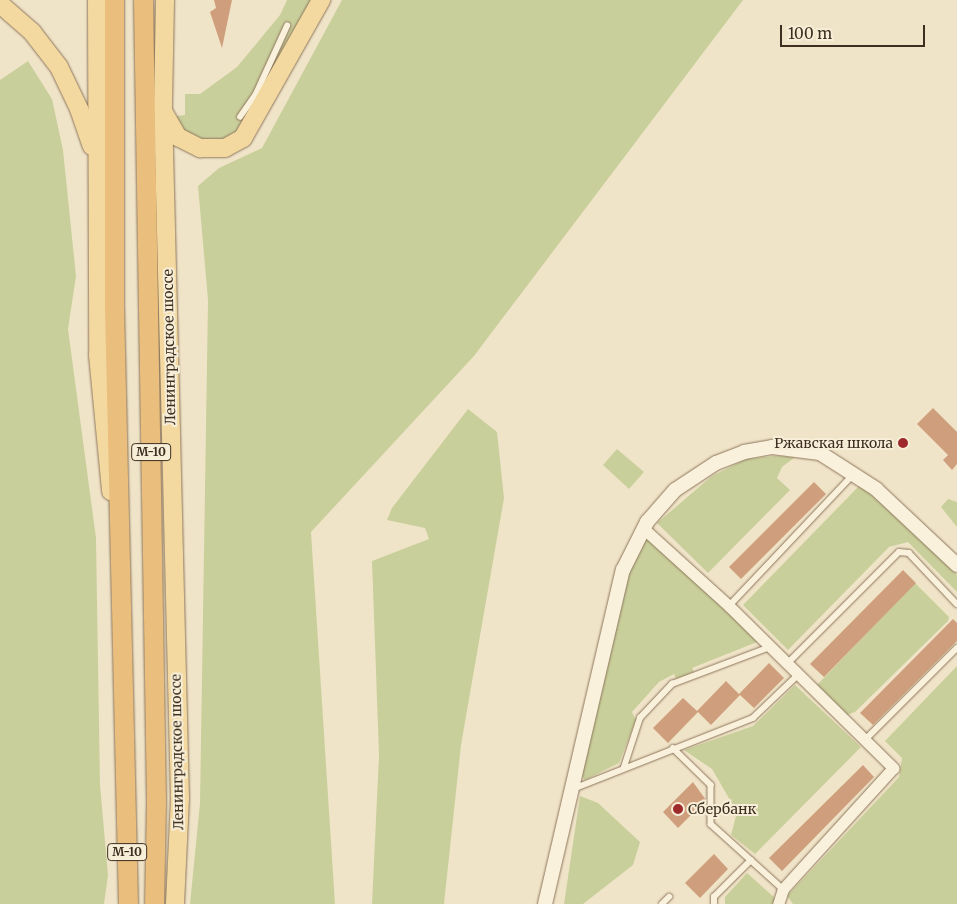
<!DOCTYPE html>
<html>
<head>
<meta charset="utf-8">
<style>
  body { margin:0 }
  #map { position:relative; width:957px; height:904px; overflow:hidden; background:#f0e4c8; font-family:Merriweather,serif }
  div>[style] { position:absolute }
  .green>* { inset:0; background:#c9cf9b }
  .building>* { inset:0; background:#cf9f7d }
  .roads { filter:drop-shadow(0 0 1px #8d765c) drop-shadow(0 0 1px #8d765c) }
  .service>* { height:5.5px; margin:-2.75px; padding:0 2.75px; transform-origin:2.75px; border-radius:2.75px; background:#faf1dc }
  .minor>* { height:11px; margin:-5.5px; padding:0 5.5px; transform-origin:5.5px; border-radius:5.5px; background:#faf1dc }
  .tertiary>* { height:14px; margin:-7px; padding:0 7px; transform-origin:7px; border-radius:7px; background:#faf1dc }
  .primary>* { height:18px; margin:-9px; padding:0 9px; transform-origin:9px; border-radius:9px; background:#f3d9a0 }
  .trunk>* { height:19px; margin:-9.5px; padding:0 9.5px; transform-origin:9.5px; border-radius:9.5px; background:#eabe7c }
  .dots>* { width:14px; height:14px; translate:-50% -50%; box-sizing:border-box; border:2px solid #f7eed8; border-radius:50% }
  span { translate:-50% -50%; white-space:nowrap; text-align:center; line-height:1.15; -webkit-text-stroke:4px #f7eed8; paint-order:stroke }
  .shield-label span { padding:1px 4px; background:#f7eed8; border:1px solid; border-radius:4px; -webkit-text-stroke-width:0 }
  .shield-label { font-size:12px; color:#3d2e20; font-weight:700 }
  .street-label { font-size:14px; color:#3d2e20 }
  .poi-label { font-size:14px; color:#3d2e20 }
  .right { translate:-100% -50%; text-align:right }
  .left { translate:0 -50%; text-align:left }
  .scale { position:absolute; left:780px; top:25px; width:145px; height:22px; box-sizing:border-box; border:2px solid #3d2e20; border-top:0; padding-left:6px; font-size:15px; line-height:18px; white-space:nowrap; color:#3d2e20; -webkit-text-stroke:4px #f7eed8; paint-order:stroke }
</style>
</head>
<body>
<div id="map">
  <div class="green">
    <div style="clip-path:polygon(287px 0,312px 0,246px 126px,229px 139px,215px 143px,187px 137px,176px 116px,185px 115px,185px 94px,200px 94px,237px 67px,280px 15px)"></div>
    <div style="clip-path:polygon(342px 0,743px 0,474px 356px,311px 532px,335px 904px,190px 904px,200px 803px,208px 300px,198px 186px,219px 168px,262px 148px)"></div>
    <div style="clip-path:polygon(28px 61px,52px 99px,63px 150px,76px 276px,68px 329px,96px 538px,100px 785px,108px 875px,104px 904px,0 904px,0 80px)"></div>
    <div style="clip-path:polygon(468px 409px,497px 432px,504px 498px,461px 745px,444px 904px,372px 904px,379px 755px,372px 561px,429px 539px,425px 528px,387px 520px,392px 508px)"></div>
    <div style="clip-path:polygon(617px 449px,644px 472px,629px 489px,603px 465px)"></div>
    <div style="clip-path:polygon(775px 456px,795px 457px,782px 467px,777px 478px,790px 490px,708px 573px,657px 523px,712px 476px,746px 459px)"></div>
    <div style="clip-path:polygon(860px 485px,943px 557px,957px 575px,957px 592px,908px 542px,889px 547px,788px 650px,743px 605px)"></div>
    <div style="clip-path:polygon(948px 499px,957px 502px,957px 527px,941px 507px)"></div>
    <div style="clip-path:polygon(651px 536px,757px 642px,692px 668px,694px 672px,676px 679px,674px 674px,659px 682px,632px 712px,636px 720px,619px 763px,585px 780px,581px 775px,629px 572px,643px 538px)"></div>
    <div style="clip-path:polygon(915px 583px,949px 617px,948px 621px,855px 712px,847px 715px,816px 686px)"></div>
    <div style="clip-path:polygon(957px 666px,957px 904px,793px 904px,787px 896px,899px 777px,902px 758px,885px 741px)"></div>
    <div style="clip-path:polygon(795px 685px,861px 747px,755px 854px,731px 835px,737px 812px,712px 769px,684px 750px,753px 726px)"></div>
    <div style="clip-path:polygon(580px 796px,598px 803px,640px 842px,633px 865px,583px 904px,564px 904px)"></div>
    <div style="clip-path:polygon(747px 873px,775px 898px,774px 904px,725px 904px,725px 897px)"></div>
  </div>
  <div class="building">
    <div style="clip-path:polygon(214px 0,232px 0,222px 48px,210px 12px,216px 8px)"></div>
    <div style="clip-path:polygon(933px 408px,957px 432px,957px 464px,952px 470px,943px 460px,948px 455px,917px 424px)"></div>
    <div style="clip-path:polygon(814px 482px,826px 494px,741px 579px,729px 567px)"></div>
    <div style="clip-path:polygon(903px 570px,916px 583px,824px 677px,810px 664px)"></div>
    <div style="clip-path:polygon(953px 619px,957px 623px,957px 641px,873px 725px,860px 713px)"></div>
    <div style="clip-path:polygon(769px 663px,784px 678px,754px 708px,740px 695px,711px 725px,698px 712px,668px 743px,653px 728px,683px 698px,697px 711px,726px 681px,739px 694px)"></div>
    <div style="clip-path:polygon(863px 765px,874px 777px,782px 871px,769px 858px)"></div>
    <div style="clip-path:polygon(693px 782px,706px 800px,678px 828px,663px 812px)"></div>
    <div style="clip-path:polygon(714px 854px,728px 869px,700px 898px,685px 883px)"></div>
  </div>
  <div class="roads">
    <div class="service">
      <div style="left:240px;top:117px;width:28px;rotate:-55deg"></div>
      <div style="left:256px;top:94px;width:75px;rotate:-65.5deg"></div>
      <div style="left:729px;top:606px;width:180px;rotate:-46.6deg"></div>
      <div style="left:787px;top:664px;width:158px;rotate:-45deg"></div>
      <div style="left:899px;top:552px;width:10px;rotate:6deg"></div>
      <div style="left:909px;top:553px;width:70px;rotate:46.7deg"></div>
      <div style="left:865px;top:740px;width:130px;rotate:-45deg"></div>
      <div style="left:673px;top:748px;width:53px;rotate:44.2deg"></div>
      <div style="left:711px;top:785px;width:39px;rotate:90deg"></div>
      <div style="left:711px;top:824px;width:97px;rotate:42.1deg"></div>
      <div style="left:624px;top:767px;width:52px;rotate:-71.9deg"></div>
      <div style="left:640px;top:718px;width:47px;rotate:-46.7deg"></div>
      <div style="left:672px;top:684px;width:105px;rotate:-20.7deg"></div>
      <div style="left:573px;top:789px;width:193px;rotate:-21.5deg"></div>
      <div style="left:753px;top:718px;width:62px;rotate:-43.7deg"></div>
      <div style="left:662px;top:904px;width:10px;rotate:-45deg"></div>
      <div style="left:714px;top:904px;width:7px;rotate:-90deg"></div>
      <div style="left:714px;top:897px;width:52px;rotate:-45deg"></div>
    </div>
    <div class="minor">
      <div style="left:643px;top:528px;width:116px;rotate:42.2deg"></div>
      <div style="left:729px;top:606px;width:231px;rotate:44.6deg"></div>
      <div style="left:893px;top:768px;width:164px;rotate:132.3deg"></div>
      <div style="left:783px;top:889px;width:16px;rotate:108deg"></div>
    </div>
    <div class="tertiary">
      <div style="left:545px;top:904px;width:343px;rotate:-76.9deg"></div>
      <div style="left:623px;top:570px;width:54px;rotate:-63.4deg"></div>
      <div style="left:647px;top:522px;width:43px;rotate:-48.8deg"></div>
      <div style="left:675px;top:490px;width:49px;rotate:-33.4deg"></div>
      <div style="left:716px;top:463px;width:30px;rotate:-21deg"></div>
      <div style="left:744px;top:452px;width:28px;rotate:-10deg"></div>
      <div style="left:772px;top:447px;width:48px;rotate:7.1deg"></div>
      <div style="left:820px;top:453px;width:67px;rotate:32.7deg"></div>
      <div style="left:876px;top:489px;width:111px;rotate:43.2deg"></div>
    </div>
    <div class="primary">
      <div style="left:97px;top:0;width:355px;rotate:89.8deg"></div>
      <div style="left:98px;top:355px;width:137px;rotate:84.5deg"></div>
      <div style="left:165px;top:0;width:109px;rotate:91.1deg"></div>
      <div style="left:163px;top:109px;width:689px;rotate:88.59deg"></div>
      <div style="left:180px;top:798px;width:106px;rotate:92.7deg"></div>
      <div style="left:0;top:4px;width:43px;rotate:41.2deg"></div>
      <div style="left:32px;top:32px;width:44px;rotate:52.4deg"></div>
      <div style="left:59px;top:67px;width:47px;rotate:64.5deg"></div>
      <div style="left:79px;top:109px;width:39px;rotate:71deg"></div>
      <div style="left:164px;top:113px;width:28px;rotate:60deg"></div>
      <div style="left:178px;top:137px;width:25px;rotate:27deg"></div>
      <div style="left:200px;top:148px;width:25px"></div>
      <div style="left:225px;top:148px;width:21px;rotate:-29deg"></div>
      <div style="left:243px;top:138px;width:159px;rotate:-60.5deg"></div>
    </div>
    <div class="trunk">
      <div style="left:114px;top:0;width:307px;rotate:90deg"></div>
      <div style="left:114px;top:307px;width:597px;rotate:88.66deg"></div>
      <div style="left:143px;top:0;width:802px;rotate:89.07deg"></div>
      <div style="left:156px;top:802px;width:102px;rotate:91.1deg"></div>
    </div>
  </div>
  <div class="dots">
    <div style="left:903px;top:443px;background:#9e2a2b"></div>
    <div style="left:678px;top:809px;background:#9e2a2b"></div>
  </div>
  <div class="shield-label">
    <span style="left:151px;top:452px">М-10</span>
    <span style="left:127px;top:852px">М-10</span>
  </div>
  <div class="street-label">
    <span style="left:169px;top:347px;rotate:-91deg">Ленинградское шоссе</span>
    <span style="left:177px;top:752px;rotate:-91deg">Ленинградское шоссе</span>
  </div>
  <div class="poi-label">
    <span class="right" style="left:893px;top:443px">Ржавская школа</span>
    <span class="left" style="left:688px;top:809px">Сбербанк</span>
  </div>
  <div class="scale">100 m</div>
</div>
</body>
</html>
